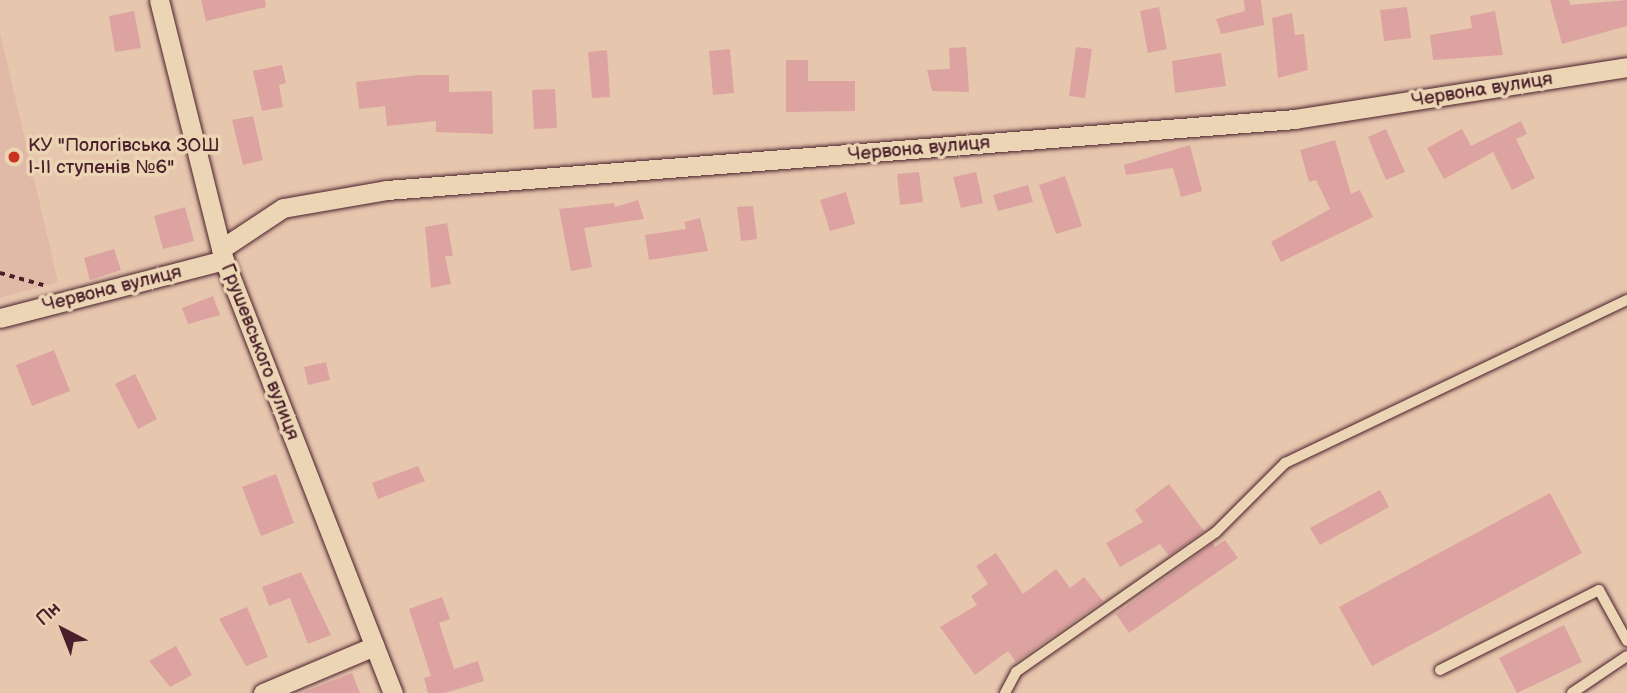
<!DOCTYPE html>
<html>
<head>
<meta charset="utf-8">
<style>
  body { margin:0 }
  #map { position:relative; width:1627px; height:693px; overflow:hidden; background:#e7c6ae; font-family:"Balsamiq Sans",sans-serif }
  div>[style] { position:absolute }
  .built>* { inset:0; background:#e1b9a7 }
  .building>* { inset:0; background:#dda3a1 }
  .path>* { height:3.5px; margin-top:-1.75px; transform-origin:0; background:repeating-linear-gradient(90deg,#4a1f2b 0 5px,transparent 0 10px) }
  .roads { filter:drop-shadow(0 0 2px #4a1f2b) drop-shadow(0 0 2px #4a1f2b) }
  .service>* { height:10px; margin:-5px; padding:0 5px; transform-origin:5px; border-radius:5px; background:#ebd5b4 }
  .minor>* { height:19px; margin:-9.5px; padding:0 9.5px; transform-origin:9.5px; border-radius:9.5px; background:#ebd5b4 }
  .dots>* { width:19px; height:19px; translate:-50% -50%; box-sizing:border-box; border:4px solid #ebd5b4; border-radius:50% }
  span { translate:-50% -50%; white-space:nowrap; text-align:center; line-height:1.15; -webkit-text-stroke:7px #ebd5b4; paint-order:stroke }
  .street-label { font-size:19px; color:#4a1f2b }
  .poi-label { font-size:19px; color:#4a1f2b }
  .left { translate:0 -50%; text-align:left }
  .north { position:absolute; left:28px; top:595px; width:70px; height:70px; -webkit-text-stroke:5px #ebd5b4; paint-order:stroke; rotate:318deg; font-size:19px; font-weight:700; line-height:28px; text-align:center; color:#4a1f2b }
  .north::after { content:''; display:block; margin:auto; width:24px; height:32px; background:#4a1f2b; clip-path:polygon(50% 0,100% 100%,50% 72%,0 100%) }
</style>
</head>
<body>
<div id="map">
  <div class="built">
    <div style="clip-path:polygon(0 32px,58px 282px,0 298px)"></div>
  </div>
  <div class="building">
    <div style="clip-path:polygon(201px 0,265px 0,266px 7px,206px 21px)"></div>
    <div style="clip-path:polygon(1244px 0,1261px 0,1264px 25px,1221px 34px,1216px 19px,1245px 11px)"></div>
    <div style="clip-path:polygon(1550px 0,1569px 0,1570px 5px,1627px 0,1627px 26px,1562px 44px)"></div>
    <div style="clip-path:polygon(1159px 7px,1167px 49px,1148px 53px,1140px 11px)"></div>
    <div style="clip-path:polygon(1407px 7px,1411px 38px,1384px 41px,1380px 10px)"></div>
    <div style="clip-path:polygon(134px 11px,141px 48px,115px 52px,109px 16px)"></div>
    <div style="clip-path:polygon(1495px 11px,1503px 55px,1433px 60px,1430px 35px,1472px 28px,1470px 16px)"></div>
    <div style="clip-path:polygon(1292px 13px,1295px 35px,1304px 34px,1308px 70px,1278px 78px,1272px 18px)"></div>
    <div style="clip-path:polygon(966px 47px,969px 92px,932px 91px,927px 70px,950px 69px,949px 48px)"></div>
    <div style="clip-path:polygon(1076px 47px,1092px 49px,1085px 98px,1069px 96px)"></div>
    <div style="clip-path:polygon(730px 49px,734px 93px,713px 95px,709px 51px)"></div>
    <div style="clip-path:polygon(607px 50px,610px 97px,592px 98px,588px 52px)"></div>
    <div style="clip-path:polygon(1221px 53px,1226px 86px,1175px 93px,1172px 61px)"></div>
    <div style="clip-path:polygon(786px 60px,808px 60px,808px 81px,855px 81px,855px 111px,786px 112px)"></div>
    <div style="clip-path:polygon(282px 65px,286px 83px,279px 85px,283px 107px,262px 111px,253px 71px)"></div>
    <div style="clip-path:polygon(419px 75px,449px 75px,449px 92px,492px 91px,493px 134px,436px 132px,436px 121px,387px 126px,385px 106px,359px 109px,356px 82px)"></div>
    <div style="clip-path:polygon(555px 89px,557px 128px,534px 129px,532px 90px)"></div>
    <div style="clip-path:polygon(253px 116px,263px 160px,243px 165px,232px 120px)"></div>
    <div style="clip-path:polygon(1521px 121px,1527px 134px,1516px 139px,1535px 178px,1512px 190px,1493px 152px,1444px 179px,1427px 148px,1462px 129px,1471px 146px)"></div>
    <div style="clip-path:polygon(1386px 129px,1405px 172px,1386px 180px,1368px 137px)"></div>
    <div style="clip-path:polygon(1335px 140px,1351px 194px,1360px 190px,1373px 217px,1281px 262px,1271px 242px,1330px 209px,1316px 180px,1309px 182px,1300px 150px)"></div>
    <div style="clip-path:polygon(1190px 145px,1202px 191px,1181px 197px,1173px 168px,1126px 175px,1124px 165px)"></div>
    <div style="clip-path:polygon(919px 172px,923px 202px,900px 205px,897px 174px)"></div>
    <div style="clip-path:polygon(976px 172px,983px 203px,961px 208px,953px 177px)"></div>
    <div style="clip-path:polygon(1065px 176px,1082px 226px,1056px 234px,1039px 185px)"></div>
    <div style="clip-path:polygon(1028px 185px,1033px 202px,998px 211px,993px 195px)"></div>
    <div style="clip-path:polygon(846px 192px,855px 224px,830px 231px,820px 200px)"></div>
    <div style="clip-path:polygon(638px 200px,644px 219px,584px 228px,592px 267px,571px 271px,559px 209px,614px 203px,615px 207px)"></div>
    <div style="clip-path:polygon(753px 206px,757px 239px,741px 241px,737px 207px)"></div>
    <div style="clip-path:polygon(185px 207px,194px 241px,163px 249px,154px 216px)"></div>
    <div style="clip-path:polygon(700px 218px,708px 251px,649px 260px,645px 235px,686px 229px,684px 222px)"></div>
    <div style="clip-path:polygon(447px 223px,453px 256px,445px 256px,451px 284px,431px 288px,425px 227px)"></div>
    <div style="clip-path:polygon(114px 249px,121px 270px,90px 280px,84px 258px)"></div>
    <div style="clip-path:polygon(213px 296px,220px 315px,188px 324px,182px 308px)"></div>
    <div style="clip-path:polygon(54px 350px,70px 391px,32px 406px,16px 365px)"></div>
    <div style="clip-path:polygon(326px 362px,330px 380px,308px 385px,304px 367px)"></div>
    <div style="clip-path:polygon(135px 374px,157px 419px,138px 429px,115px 384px)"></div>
    <div style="clip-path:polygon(418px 466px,425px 481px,378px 499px,372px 483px)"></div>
    <div style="clip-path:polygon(276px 474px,294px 523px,261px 536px,242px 487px)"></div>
    <div style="clip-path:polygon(1169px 484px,1204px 531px,1169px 556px,1160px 544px,1120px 567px,1106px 543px,1143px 522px,1135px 510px)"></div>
    <div style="clip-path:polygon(1380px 490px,1389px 507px,1320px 545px,1310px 528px)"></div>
    <div style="clip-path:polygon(1550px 493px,1582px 553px,1372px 666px,1339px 607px)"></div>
    <div style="clip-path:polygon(1225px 540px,1238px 558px,1129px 633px,1116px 614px,1213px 543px,1215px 547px)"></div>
    <div style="clip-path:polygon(996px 553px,1023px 594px,1056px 569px,1070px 588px,1084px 577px,1103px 601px,1016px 662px,1008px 651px,975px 675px,940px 627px,977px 605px,971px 596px,988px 584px,976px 566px)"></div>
    <div style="clip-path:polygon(301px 572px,331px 635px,308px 644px,290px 598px,269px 606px,262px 587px)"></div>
    <div style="clip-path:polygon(442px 597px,450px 619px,439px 623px,454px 669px,478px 661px,484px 681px,445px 693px,428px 693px,424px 678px,431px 676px,409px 609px)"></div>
    <div style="clip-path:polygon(247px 607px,268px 657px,246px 666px,219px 619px)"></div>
    <div style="clip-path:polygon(1564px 625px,1582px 662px,1517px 693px,1499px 658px)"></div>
    <div style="clip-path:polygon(176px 646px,192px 675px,170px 687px,149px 661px)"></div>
    <div style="clip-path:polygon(352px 673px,360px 693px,304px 693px,304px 692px)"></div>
  </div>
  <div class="path">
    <div style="left:0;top:273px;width:49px;rotate:15.5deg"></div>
  </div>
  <div class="roads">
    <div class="service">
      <div style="left:1440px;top:670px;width:178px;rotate:-26.7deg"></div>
      <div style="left:1599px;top:590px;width:58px;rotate:61.2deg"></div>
      <div style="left:1005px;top:693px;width:24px;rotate:-62deg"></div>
      <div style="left:1016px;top:672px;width:244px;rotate:-35deg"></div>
      <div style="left:1216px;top:532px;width:98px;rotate:-45deg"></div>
      <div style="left:1285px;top:463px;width:379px;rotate:-25.5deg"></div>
      <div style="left:1572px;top:693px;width:66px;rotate:-33.9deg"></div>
    </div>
    <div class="minor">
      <div style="left:159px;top:0;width:268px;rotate:76deg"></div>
      <div style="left:224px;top:260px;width:465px;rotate:68.7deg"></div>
      <div style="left:221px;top:249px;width:74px;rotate:-33.5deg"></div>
      <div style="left:283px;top:208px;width:106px;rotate:-9.8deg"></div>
      <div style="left:387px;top:190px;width:911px;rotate:-4.47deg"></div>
      <div style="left:1295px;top:119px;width:336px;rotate:-8.9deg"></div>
      <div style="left:0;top:318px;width:231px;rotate:-14.5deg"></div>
      <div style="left:263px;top:693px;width:121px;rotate:-22.9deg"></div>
    </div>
  </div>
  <div class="dots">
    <div style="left:14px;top:157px;background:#c8321e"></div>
  </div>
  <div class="street-label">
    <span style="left:1482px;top:90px;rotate:-9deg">Червона вулиця</span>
    <span style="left:919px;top:149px;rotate:-5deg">Червона вулиця</span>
    <span style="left:112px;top:289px;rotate:-14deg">Червона вулиця</span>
    <span style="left:260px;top:352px;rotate:69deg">Грушевського вулиця</span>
  </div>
  <div class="poi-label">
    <span class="left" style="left:28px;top:157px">КУ "Пологівська ЗОШ<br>І-ІІ ступенів №6"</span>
  </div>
  <div class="north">Пн</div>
</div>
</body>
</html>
